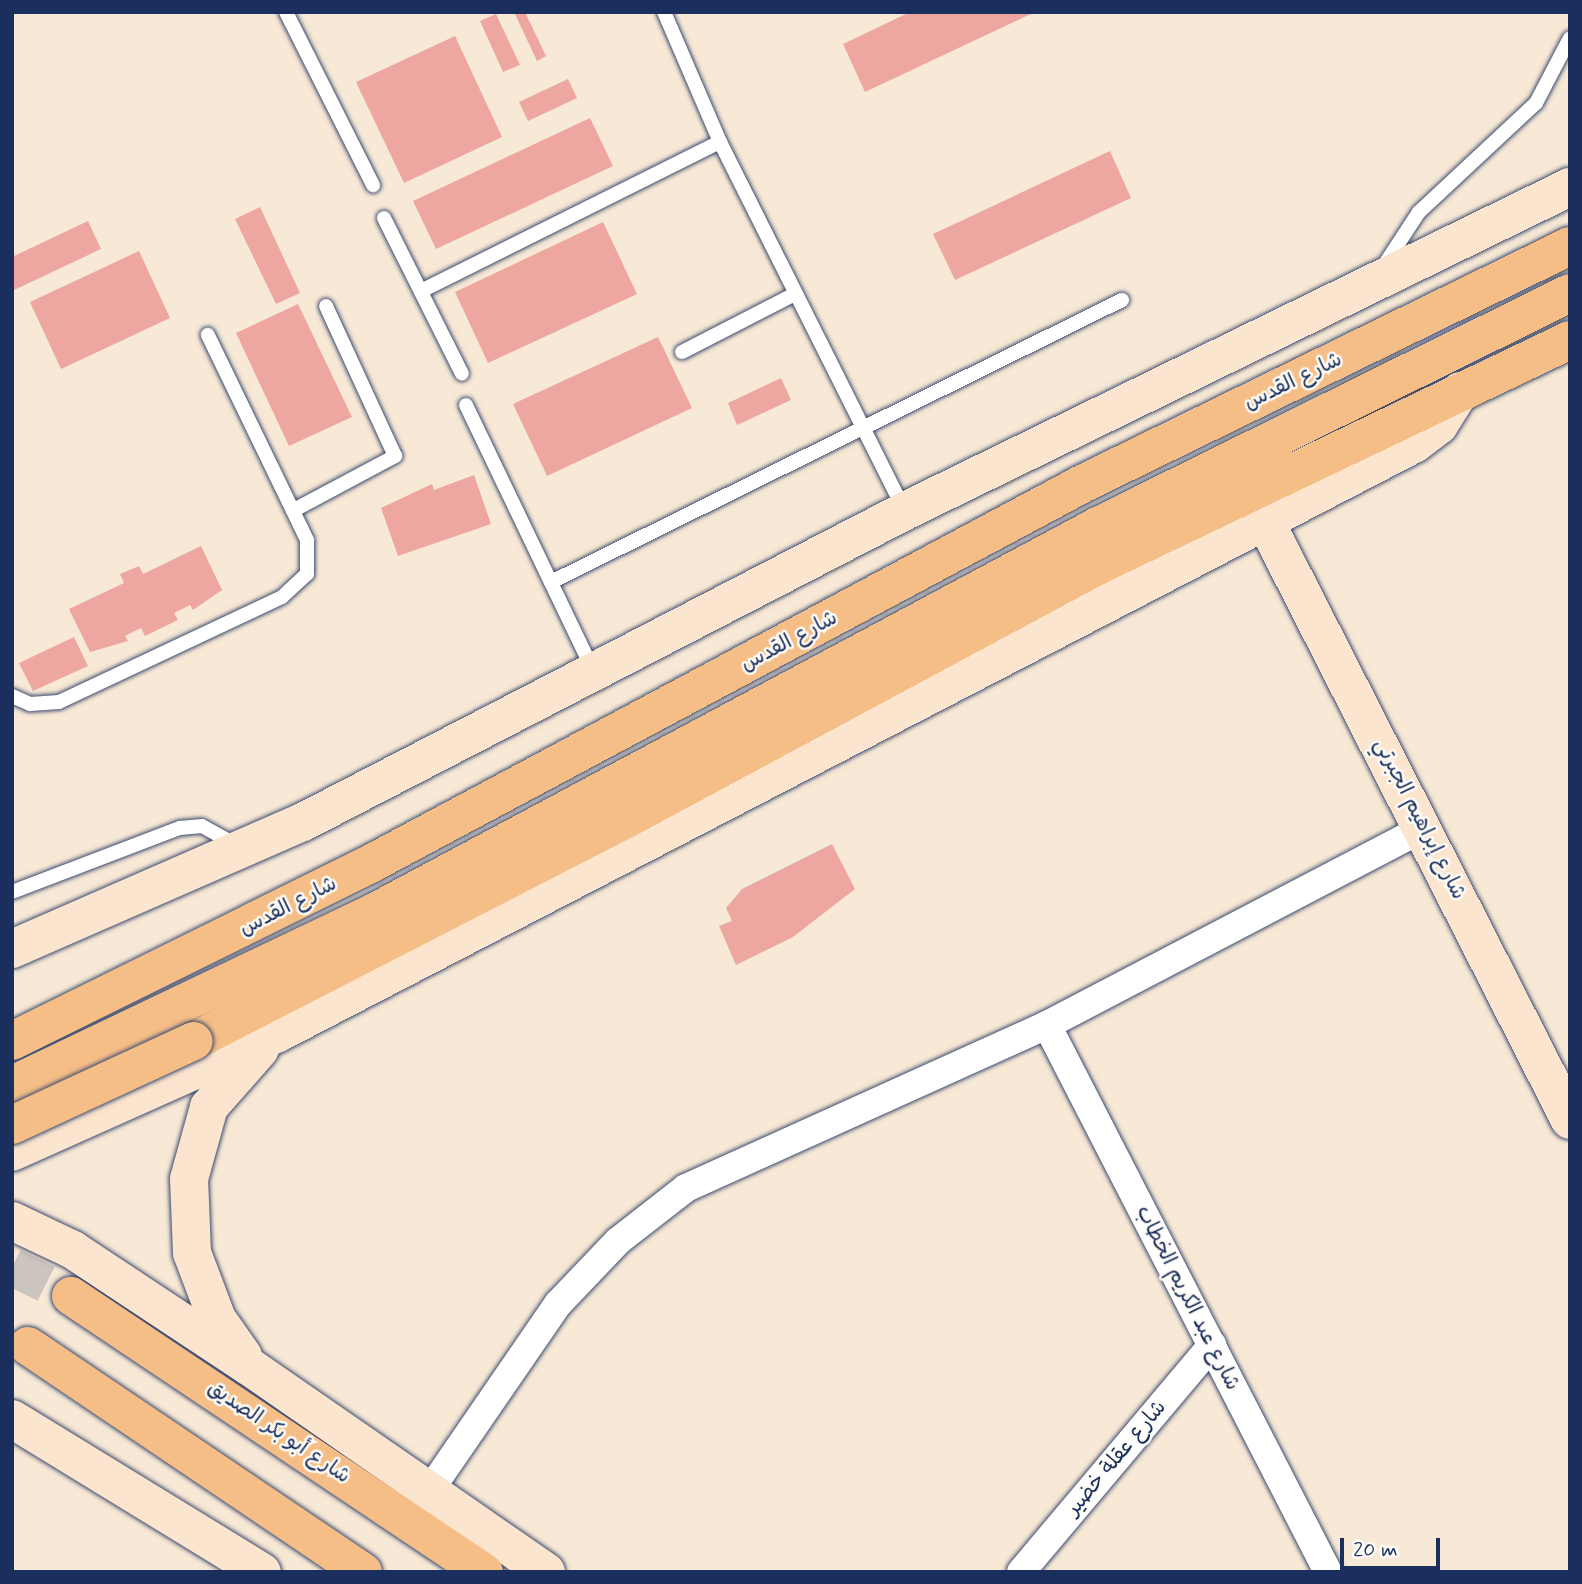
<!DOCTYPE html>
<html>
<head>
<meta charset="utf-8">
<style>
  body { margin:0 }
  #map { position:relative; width:1582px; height:1584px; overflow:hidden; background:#f8e9d6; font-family:Mynerve,"Playpen Sans Arabic",sans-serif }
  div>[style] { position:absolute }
  .building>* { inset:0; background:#eda7a0 }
  .highway-tunnel>* { height:38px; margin-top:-19px; transform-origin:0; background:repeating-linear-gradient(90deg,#ccc4be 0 38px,transparent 0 57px) }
  .roads { filter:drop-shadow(0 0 2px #3c4b70) drop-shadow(0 0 2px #3c4b70) }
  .lane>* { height:14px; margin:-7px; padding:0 7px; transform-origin:7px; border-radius:7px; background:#fff }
  .street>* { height:28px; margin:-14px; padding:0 14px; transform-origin:14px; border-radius:14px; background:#fff }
  .secondary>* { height:38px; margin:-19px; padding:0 19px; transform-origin:19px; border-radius:19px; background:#fbe5cf }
  .primary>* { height:38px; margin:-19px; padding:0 19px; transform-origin:19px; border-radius:19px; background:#f6be87 }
  .highway>* { height:38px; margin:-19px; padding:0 19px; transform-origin:19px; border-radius:19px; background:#f6be87 }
  .bridges { filter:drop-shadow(0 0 2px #3c4b70) drop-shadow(0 0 2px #3c4b70) }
  .primary-bridge>* { height:38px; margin:-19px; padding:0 19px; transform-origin:19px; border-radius:19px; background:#f6be87 }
  span { translate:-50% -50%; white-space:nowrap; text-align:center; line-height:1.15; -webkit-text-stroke:5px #fdfcf7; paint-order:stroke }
  .street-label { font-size:21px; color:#1b2f5e }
  .frame { position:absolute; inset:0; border:14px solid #1b2f5e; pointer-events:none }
  .scale { position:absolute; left:1340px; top:1538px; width:100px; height:32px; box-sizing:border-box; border:4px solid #1b2f5e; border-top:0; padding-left:9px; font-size:21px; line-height:24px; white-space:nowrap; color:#1b2f5e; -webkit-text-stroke:5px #fdfcf7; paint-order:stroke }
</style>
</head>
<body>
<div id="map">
  <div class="building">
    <div style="clip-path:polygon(514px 12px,525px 12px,546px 56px,537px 61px)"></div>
    <div style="clip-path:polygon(910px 12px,1035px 12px,865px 92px,843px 44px)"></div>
    <div style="clip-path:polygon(496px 14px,520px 65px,503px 72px,480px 21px)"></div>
    <div style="clip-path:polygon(455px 36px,502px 137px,404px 183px,356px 82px)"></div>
    <div style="clip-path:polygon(568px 79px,577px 98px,528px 121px,519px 102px)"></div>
    <div style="clip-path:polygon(590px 118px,613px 166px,436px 249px,413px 201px)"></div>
    <div style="clip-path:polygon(1110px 151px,1131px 198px,955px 280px,933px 234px)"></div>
    <div style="clip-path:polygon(260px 207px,300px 293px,276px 304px,235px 219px)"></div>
    <div style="clip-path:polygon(88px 221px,101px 249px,12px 291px,12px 257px)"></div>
    <div style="clip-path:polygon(603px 222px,637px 294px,488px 363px,455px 292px)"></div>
    <div style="clip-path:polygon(139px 251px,170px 318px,61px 369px,30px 302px)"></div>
    <div style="clip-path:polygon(298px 304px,352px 417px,289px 446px,236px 333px)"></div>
    <div style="clip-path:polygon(658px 337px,692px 408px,547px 476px,513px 404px)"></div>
    <div style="clip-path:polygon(781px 378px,791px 400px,737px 425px,728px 403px)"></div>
    <div style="clip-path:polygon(474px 475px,491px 524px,398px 556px,381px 508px,432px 484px,434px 490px)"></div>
    <div style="clip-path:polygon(201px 546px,222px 590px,193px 610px,190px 605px,174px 613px,178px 620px,145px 636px,141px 628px,125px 636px,128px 641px,90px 652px,69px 609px,124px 583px,120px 574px,139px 566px,143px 574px)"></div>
    <div style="clip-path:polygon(74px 637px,88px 666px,33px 691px,19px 663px)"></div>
    <div style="clip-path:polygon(832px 844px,855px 889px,793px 937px,736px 965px,719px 926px,732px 921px,726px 908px,742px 889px)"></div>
  </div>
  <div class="highway-tunnel">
    <div style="left:12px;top:1267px;width:66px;rotate:26.2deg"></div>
  </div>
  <div class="roads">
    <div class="lane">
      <div style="left:286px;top:12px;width:194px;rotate:63.3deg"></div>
      <div style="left:664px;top:12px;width:142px;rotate:66.7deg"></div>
      <div style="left:720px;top:142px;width:411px;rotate:63.4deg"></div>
      <div style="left:384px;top:218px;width:174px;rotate:63.4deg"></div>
      <div style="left:1381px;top:270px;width:69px;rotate:-56.8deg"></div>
      <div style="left:1419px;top:212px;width:160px;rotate:-43deg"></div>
      <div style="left:1536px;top:103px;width:73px;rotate:-62.4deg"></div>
      <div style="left:421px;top:291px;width:334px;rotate:-26.5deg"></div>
      <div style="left:682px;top:352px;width:127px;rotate:-27.2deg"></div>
      <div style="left:466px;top:405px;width:294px;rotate:64.4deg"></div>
      <div style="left:294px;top:510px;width:115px;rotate:-28.1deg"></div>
      <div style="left:395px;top:456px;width:165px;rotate:-114.7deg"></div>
      <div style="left:551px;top:582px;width:637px;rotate:-26.28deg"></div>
      <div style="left:12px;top:696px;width:20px;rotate:24deg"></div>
      <div style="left:30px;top:704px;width:29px;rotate:-4deg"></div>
      <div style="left:59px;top:702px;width:246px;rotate:-25.2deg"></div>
      <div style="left:282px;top:597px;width:34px;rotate:-43deg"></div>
      <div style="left:307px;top:574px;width:34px;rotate:-90deg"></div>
      <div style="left:307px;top:540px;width:228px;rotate:-115.8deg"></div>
      <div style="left:12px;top:892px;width:180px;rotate:-20.9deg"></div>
      <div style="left:180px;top:828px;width:22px;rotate:-5deg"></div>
      <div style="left:202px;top:826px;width:41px;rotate:29.1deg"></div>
    </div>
    <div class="street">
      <div style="left:1047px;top:1025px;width:615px;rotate:62.81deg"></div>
      <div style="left:430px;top:1490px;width:226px;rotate:-55.5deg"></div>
      <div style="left:558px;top:1304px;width:87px;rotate:-46.4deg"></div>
      <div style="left:618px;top:1241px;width:86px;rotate:-37.9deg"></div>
      <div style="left:686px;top:1188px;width:396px;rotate:-24.3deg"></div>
      <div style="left:1047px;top:1025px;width:427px;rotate:-27.6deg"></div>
      <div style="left:1021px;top:1572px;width:297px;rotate:-49.9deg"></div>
    </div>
    <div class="secondary">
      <div style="left:1265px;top:521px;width:672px;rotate:63.02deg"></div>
      <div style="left:12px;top:949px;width:318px;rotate:-23.6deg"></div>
      <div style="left:303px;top:822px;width:678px;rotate:-27.32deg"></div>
      <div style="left:905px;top:511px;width:740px;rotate:-25.98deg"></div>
      <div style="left:12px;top:1152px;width:291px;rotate:-24.1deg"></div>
      <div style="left:278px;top:1033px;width:1280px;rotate:-27.41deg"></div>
      <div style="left:1414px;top:444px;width:31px;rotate:-37deg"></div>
      <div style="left:1439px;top:425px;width:40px;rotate:-58deg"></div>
      <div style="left:12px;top:1221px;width:68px;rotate:25.4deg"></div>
      <div style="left:73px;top:1250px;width:212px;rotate:33.5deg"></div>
      <div style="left:250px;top:1367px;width:360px;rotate:34.7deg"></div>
      <div style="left:243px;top:1356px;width:45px;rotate:-125.1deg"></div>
      <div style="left:217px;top:1319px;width:71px;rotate:-110.7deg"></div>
      <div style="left:192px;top:1253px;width:74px;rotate:-92.3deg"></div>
      <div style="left:189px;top:1179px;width:75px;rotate:-74.5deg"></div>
      <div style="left:209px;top:1107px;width:77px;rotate:-48.7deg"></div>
      <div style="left:12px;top:1419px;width:293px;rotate:31.5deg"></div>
    </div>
    <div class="primary">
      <div style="left:194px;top:1041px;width:488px;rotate:-27.2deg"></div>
      <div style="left:628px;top:818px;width:532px;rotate:-28.25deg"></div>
      <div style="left:1097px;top:566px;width:524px;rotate:-25.54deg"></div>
    </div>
    <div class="highway">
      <div style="left:12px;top:1041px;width:402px;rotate:-26.3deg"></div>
      <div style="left:372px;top:863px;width:805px;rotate:-28.09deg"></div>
      <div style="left:1082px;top:484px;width:543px;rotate:-26deg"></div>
      <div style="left:12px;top:1085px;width:400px;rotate:-25.5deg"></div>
      <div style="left:373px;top:913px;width:822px;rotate:-28.09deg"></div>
      <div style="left:1098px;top:526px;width:526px;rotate:-26.27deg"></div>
      <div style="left:71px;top:1296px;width:497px;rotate:33.8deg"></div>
      <div style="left:28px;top:1346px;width:404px;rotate:34deg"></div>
    </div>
  </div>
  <div class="bridges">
    <div class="primary-bridge">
      <div style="left:12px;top:1125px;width:200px;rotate:-24.8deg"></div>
    </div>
  </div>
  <div class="street-label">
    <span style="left:1293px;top:381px;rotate:-26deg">شارع القدس</span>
    <span style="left:789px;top:641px;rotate:-28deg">شارع القدس</span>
    <span style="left:1420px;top:819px;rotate:63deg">شارع إبراهيم الجبرتي</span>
    <span style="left:288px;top:906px;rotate:-27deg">شارع القدس</span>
    <span style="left:1188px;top:1298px;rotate:63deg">شارع عبد الكريم الخطاب</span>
    <span style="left:279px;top:1432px;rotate:34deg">شارع أبو بكر الصديق</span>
    <span style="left:1116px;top:1458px;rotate:-50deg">شارع عقلة خضير</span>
  </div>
  <div class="frame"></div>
  <div class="scale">20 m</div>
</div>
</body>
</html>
